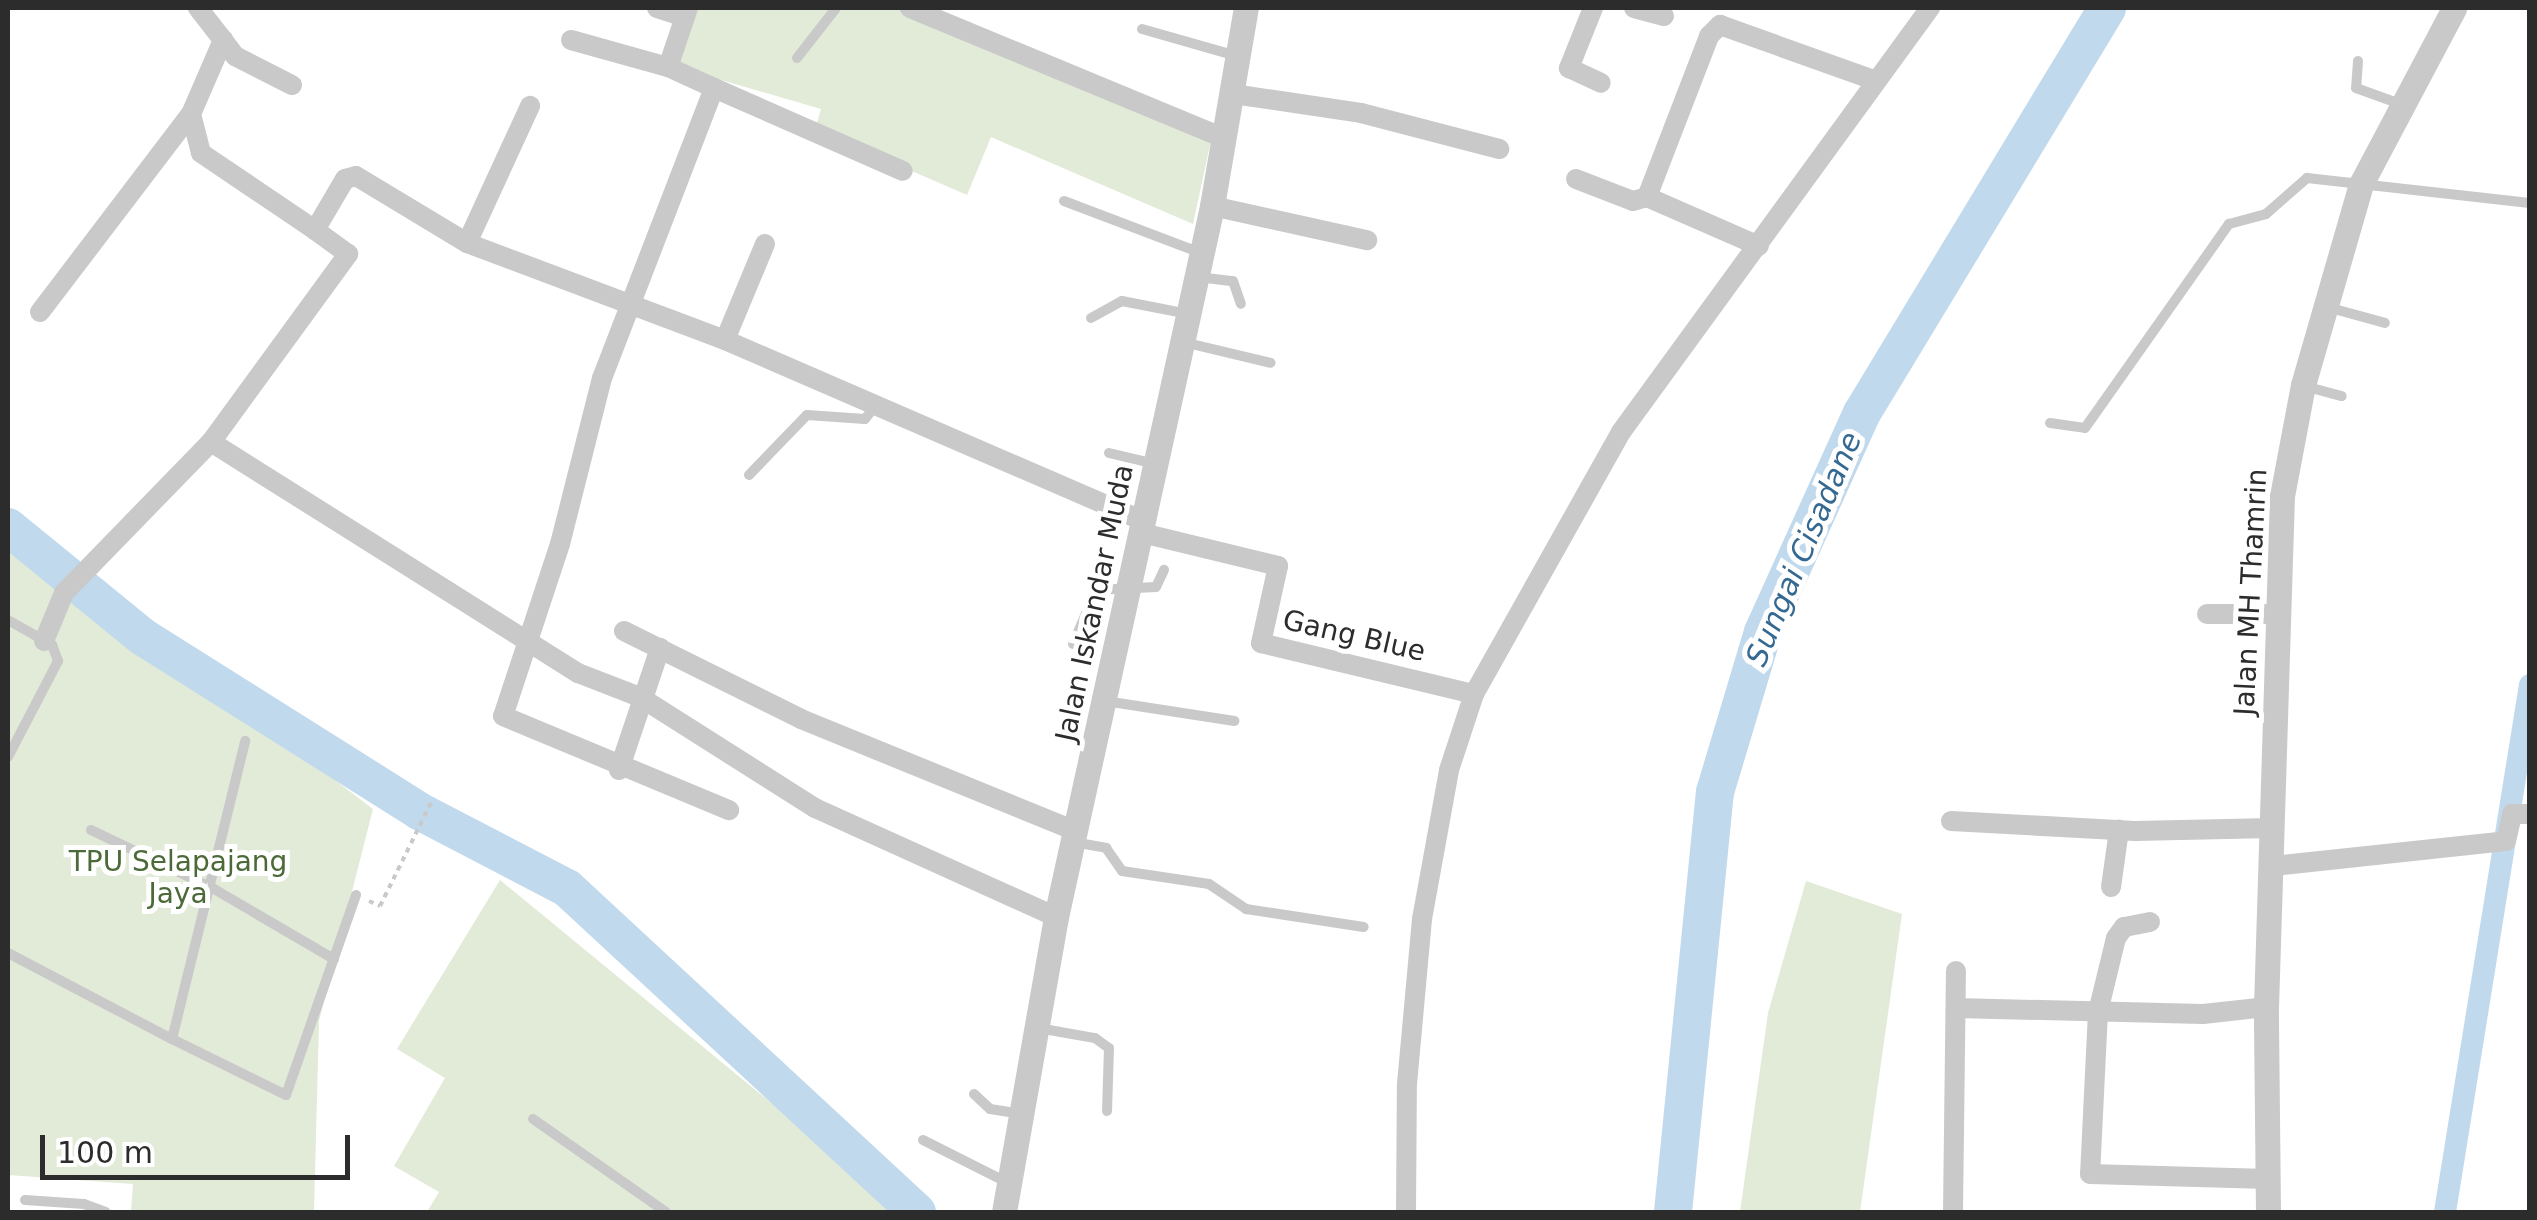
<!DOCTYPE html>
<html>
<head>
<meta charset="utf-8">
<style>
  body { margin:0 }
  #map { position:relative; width:2537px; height:1220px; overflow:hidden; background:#fff; font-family:"DejaVu Sans",sans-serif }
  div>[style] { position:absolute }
  .green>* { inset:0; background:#e1ebd7 }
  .canal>* { height:22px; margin:-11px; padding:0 11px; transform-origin:11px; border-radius:11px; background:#c1d9ed }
  .river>* { height:38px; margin:-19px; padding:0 19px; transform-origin:19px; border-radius:19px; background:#c1d9ed }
  .path>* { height:4px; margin-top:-2px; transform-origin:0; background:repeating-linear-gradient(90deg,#c9c9c9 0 5px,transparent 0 10px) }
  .service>* { height:10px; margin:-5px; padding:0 5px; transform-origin:5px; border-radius:5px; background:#c9c9c9 }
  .minor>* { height:20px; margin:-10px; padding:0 10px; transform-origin:10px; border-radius:10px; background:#c9c9c9 }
  .tertiary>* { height:25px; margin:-12.5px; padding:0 12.5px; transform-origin:12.5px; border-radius:12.5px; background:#c9c9c9 }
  span { translate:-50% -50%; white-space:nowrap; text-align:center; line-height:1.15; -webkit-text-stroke:10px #fff; paint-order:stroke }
  .street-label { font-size:28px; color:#2c2c2c }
  .park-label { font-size:28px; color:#4b6a37 }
  .water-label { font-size:30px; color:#356992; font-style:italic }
  .frame { position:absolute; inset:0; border:10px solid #2c2c2c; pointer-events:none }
  .scale { position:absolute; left:40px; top:1135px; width:310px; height:45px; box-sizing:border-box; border:5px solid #2c2c2c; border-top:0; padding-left:12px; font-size:30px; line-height:35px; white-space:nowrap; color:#2c2c2c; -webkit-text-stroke:8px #fff; paint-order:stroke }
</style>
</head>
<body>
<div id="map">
  <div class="green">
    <div style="clip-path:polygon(693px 8px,932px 8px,1213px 131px,1193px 224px,991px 137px,967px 195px,815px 129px,821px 109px,670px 65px)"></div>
    <div style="clip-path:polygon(8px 531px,373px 809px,319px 1021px,314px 1212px,131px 1212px,133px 1184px,8px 1175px)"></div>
    <div style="clip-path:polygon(500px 880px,904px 1212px,427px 1212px,439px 1192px,394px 1166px,445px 1078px,397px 1049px)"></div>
    <div style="clip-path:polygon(1806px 881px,1902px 914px,1860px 1212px,1740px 1212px,1768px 1013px)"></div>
  </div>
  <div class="canal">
    <div style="left:2445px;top:1212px;width:534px;rotate:-80.84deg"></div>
  </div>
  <div class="river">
    <div style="left:8px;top:527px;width:174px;rotate:39.2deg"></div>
    <div style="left:143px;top:637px;width:326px;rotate:32.2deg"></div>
    <div style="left:419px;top:811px;width:167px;rotate:27.5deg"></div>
    <div style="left:567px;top:888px;width:477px;rotate:42.8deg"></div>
    <div style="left:1673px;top:1212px;width:422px;rotate:-84.3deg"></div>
    <div style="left:1715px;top:792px;width:167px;rotate:-73.3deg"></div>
    <div style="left:1763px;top:632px;width:240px;rotate:-65.7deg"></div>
    <div style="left:1862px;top:413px;width:473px;rotate:-58.8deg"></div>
  </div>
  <div class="path">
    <div style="left:369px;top:901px;width:12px;rotate:24deg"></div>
    <div style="left:380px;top:906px;width:115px;rotate:-63.7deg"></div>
  </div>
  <div class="service">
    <div style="left:1142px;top:29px;width:99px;rotate:15.9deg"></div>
    <div style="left:797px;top:58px;width:63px;rotate:-52deg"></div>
    <div style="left:2358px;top:61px;width:27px;rotate:94deg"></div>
    <div style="left:2356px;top:88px;width:50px;rotate:19.9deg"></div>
    <div style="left:1064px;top:201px;width:147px;rotate:20.8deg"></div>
    <div style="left:1198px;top:277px;width:35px;rotate:7deg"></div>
    <div style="left:1233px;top:281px;width:24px;rotate:71deg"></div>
    <div style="left:2327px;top:307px;width:60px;rotate:15.4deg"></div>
    <div style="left:1091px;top:318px;width:35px;rotate:-29deg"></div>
    <div style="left:1122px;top:301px;width:67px;rotate:11.1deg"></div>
    <div style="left:1183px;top:342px;width:90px;rotate:13.4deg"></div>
    <div style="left:2304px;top:386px;width:39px;rotate:15deg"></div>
    <div style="left:2050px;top:423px;width:35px;rotate:8deg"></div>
    <div style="left:2085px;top:428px;width:250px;rotate:-54.8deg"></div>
    <div style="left:2229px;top:224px;width:38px;rotate:-15deg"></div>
    <div style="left:2266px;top:214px;width:55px;rotate:-41.3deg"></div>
    <div style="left:2307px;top:178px;width:224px;rotate:6.4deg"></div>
    <div style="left:1109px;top:453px;width:47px;rotate:13.4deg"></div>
    <div style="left:749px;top:475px;width:83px;rotate:-46deg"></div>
    <div style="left:807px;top:415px;width:58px;rotate:3.9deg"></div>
    <div style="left:865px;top:419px;width:16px;rotate:-52deg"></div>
    <div style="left:8px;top:620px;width:51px;rotate:29.6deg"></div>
    <div style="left:52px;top:645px;width:17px;rotate:69deg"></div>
    <div style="left:58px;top:661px;width:108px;rotate:117.5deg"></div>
    <div style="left:1073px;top:644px;width:59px;rotate:-66.9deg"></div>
    <div style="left:1096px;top:590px;width:60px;rotate:-2.9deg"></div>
    <div style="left:1156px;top:587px;width:19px;rotate:-65deg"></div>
    <div style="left:1105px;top:701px;width:131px;rotate:8.8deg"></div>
    <div style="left:91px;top:830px;width:136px;rotate:25.6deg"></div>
    <div style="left:214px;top:889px;width:139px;rotate:30.3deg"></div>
    <div style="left:1073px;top:842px;width:34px;rotate:10deg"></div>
    <div style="left:1106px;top:848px;width:28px;rotate:55deg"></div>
    <div style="left:1122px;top:871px;width:88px;rotate:8.5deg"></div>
    <div style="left:1209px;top:884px;width:45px;rotate:34deg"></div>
    <div style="left:1246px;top:909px;width:119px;rotate:8.7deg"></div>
    <div style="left:8px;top:953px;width:185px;rotate:27.7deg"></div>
    <div style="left:172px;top:1039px;width:307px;rotate:-76.2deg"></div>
    <div style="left:1038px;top:1028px;width:58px;rotate:10deg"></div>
    <div style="left:1095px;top:1038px;width:17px;rotate:36deg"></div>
    <div style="left:1109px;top:1048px;width:63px;rotate:91.8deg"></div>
    <div style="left:172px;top:1039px;width:127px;rotate:26.2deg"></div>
    <div style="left:286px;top:1095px;width:212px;rotate:-70.7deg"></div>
    <div style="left:974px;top:1094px;width:22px;rotate:43deg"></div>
    <div style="left:990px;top:1109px;width:30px;rotate:9deg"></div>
    <div style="left:533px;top:1119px;width:162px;rotate:35deg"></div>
    <div style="left:923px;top:1140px;width:95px;rotate:26.8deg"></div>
    <div style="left:25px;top:1200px;width:59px;rotate:3.9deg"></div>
    <div style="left:84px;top:1204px;width:23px;rotate:20deg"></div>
  </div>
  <div class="minor">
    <div style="left:657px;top:8px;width:28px;rotate:18deg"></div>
    <div style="left:688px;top:8px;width:62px;rotate:108.7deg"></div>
    <div style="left:668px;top:67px;width:51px;rotate:24.5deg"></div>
    <div style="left:714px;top:88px;width:311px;rotate:111.1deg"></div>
    <div style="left:602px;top:378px;width:171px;rotate:104.2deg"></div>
    <div style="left:560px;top:544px;width:181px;rotate:108.3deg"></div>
    <div style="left:503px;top:716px;width:245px;rotate:22.6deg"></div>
    <div style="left:910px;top:8px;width:337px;rotate:22.5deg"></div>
    <div style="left:1593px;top:8px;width:65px;rotate:111.8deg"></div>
    <div style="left:1569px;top:68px;width:35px;rotate:25deg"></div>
    <div style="left:1634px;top:8px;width:31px;rotate:15deg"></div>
    <div style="left:223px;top:40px;width:20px;rotate:53deg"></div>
    <div style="left:235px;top:56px;width:64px;rotate:27deg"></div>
    <div style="left:571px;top:40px;width:101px;rotate:15.6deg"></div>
    <div style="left:714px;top:88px;width:206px;rotate:23.7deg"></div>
    <div style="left:1233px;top:94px;width:129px;rotate:8.4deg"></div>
    <div style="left:1361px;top:113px;width:143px;rotate:14.6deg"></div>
    <div style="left:191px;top:114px;width:40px;rotate:75.6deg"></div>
    <div style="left:201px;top:153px;width:138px;rotate:34deg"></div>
    <div style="left:315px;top:230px;width:59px;rotate:-59.5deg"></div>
    <div style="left:345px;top:179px;width:11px;rotate:-15deg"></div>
    <div style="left:356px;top:176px;width:130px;rotate:31.1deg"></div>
    <div style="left:467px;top:243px;width:276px;rotate:20.6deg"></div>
    <div style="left:725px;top:340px;width:456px;rotate:23.4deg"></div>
    <div style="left:1576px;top:179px;width:61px;rotate:21.1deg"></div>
    <div style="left:1633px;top:201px;width:15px;rotate:-16deg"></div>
    <div style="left:1647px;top:197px;width:173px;rotate:-68.9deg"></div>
    <div style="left:1709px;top:36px;width:16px;rotate:-45deg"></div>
    <div style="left:1720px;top:25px;width:166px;rotate:19.7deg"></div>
    <div style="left:1647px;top:197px;width:122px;rotate:23.6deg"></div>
    <div style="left:1212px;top:206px;width:159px;rotate:12.4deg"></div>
    <div style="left:467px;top:243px;width:151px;rotate:-65.3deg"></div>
    <div style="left:40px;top:312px;width:249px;rotate:-52.7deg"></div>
    <div style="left:191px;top:114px;width:81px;rotate:-66.6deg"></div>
    <div style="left:223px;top:40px;width:41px;rotate:-128deg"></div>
    <div style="left:725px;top:340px;width:104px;rotate:-67.4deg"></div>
    <div style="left:211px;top:442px;width:434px;rotate:32.2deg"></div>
    <div style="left:578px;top:673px;width:66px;rotate:21.2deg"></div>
    <div style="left:640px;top:697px;width:207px;rotate:32.4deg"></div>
    <div style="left:815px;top:808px;width:265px;rotate:24.3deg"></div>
    <div style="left:1142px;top:533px;width:140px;rotate:13.6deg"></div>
    <div style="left:1278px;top:566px;width:79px;rotate:102.4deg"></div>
    <div style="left:1261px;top:643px;width:219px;rotate:13.5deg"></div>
    <div style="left:2207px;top:614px;width:68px"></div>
    <div style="left:624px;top:631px;width:198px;rotate:26.4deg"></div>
    <div style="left:801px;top:719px;width:296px;rotate:22.2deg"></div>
    <div style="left:44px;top:641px;width:52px;rotate:-67.4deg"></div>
    <div style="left:64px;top:593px;width:211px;rotate:-45.8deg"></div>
    <div style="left:211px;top:442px;width:233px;rotate:-53.9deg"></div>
    <div style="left:348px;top:254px;width:41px;rotate:-144deg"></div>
    <div style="left:619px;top:770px;width:129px;rotate:-71.4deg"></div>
    <div style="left:1951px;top:821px;width:184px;rotate:3.1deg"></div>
    <div style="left:2135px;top:831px;width:138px;rotate:-1.2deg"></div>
    <div style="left:2273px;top:866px;width:234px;rotate:-6.1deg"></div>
    <div style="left:2506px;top:841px;width:28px;rotate:-77deg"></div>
    <div style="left:2512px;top:814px;width:18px"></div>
    <div style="left:2111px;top:887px;width:58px;rotate:-82deg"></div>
    <div style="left:2150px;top:922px;width:26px;rotate:169deg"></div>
    <div style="left:2124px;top:927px;width:14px;rotate:126deg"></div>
    <div style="left:2116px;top:938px;width:76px;rotate:103.7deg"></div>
    <div style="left:2098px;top:1012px;width:162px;rotate:92.8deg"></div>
    <div style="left:2090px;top:1174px;width:178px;rotate:1.6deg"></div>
    <div style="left:1956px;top:1008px;width:247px;rotate:1.4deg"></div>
    <div style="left:2203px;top:1014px;width:63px;rotate:-6.3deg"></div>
    <div style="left:1406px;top:1212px;width:128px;rotate:-89.6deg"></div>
    <div style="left:1407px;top:1084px;width:166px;rotate:-84.8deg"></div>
    <div style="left:1422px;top:919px;width:151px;rotate:-79.7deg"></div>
    <div style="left:1449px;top:770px;width:80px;rotate:-71.8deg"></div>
    <div style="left:1474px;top:694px;width:300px;rotate:-60.7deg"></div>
    <div style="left:1621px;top:432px;width:525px;rotate:-53.92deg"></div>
    <div style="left:1953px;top:1212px;width:241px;rotate:-89.3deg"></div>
  </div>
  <div class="tertiary">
    <div style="left:1004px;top:1212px;width:300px;rotate:-80deg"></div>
    <div style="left:1056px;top:917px;width:728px;rotate:-77.62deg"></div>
    <div style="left:1212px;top:206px;width:201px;rotate:-80.3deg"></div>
    <div style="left:2268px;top:1212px;width:205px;rotate:-90.6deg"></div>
    <div style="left:2266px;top:1007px;width:511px;rotate:-88.21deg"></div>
    <div style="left:2282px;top:496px;width:113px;rotate:-79.3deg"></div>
    <div style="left:2303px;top:385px;width:209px;rotate:-73.9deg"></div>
    <div style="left:2361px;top:184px;width:199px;rotate:-62.1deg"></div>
  </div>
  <div class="street-label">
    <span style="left:2251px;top:592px;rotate:-87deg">Jalan MH Thamrin</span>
    <span style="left:1095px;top:603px;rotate:-78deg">Jalan Iskandar Muda</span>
    <span style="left:1354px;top:636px;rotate:13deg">Gang Blue</span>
  </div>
  <div class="park-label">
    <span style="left:178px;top:878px">TPU Selapajang<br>Jaya</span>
  </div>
  <div class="water-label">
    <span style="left:1804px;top:549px;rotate:-67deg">Sungai Cisadane</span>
  </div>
  <div class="frame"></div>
  <div class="scale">100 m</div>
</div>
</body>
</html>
